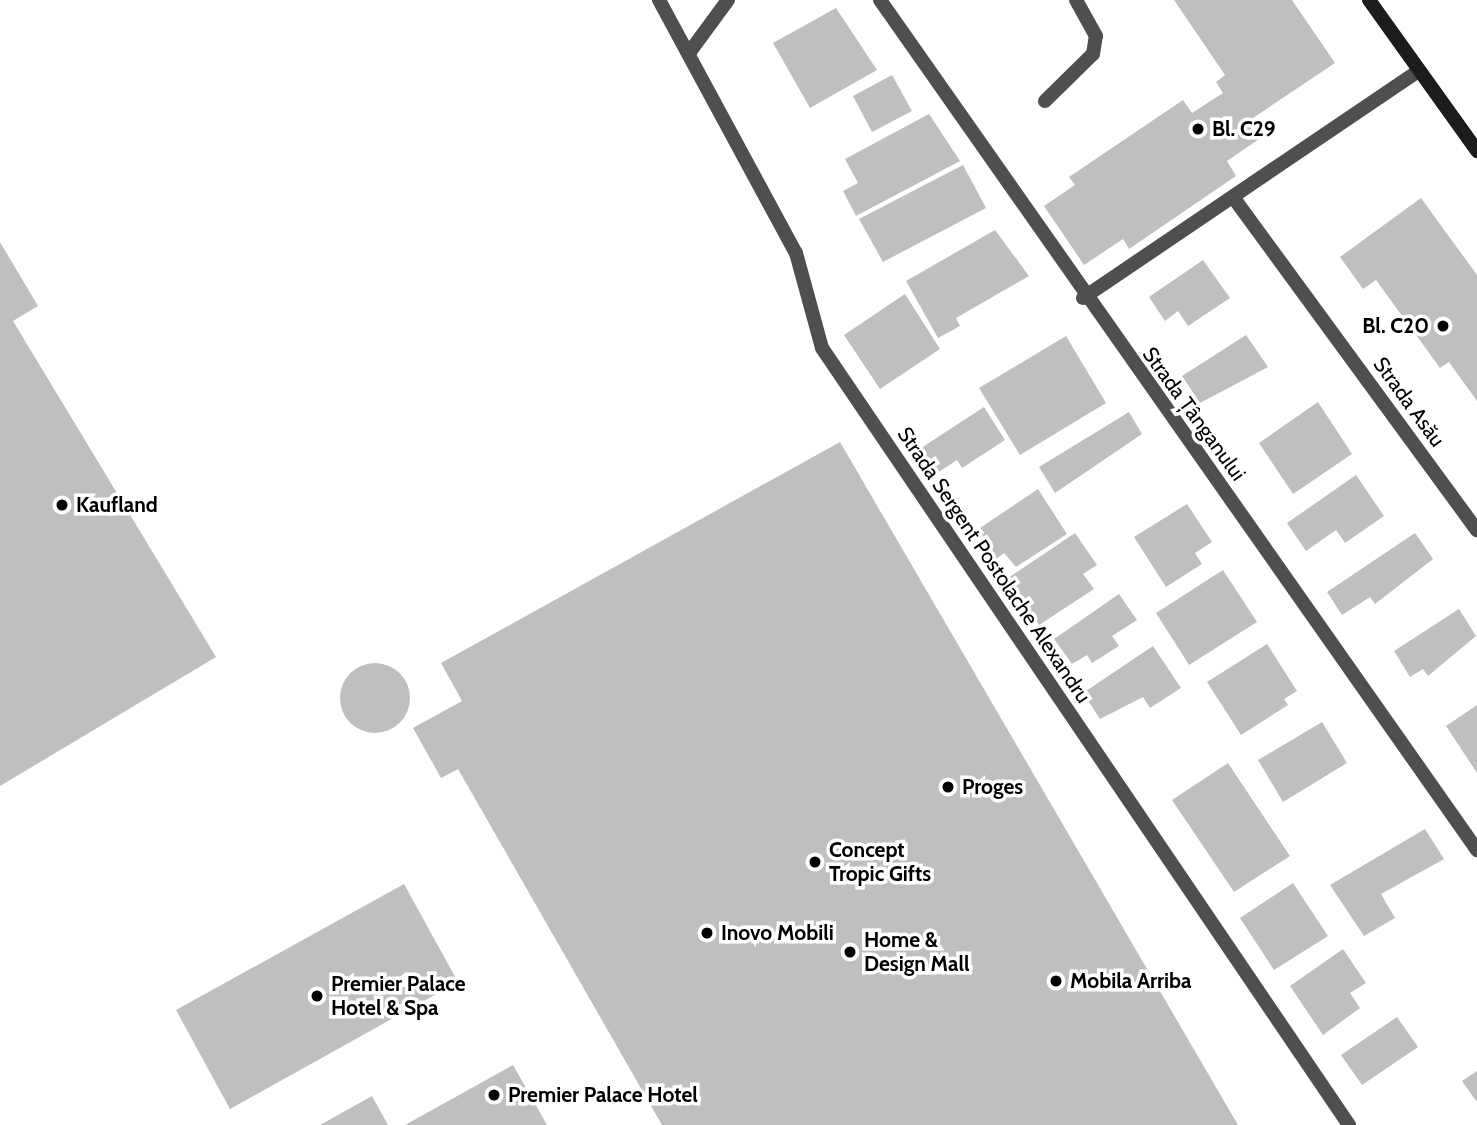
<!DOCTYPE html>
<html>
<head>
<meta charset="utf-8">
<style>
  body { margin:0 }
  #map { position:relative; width:1477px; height:1125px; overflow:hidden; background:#fff; font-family:Cabin,sans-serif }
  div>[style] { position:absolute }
  .building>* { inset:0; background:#bfbfbf }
  .round { border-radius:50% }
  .lane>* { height:14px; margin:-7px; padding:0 7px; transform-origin:7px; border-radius:7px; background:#4f4f4f }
  .street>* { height:14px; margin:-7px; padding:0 7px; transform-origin:7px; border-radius:7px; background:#4f4f4f }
  .secondary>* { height:14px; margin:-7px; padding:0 7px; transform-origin:7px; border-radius:7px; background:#1c1c1c }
  .dots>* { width:19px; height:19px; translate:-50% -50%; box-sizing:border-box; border:4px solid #fff; border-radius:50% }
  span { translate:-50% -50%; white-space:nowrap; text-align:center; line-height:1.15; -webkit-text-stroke:7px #fff; paint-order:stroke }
  .poi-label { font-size:21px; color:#000; font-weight:700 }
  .left { translate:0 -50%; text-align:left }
  .right { translate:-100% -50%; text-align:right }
  .street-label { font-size:21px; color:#000 }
</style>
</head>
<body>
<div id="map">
  <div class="building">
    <div style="clip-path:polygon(1174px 0,1292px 0,1335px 63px,1250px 120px,1262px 137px,1227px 161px,1236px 176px,1129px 249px,1123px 239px,1084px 265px,1044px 206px,1075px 185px,1069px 177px,1183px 100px,1192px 113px,1223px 93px,1216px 82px,1225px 75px)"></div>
    <div style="clip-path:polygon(836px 8px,877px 70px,810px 108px,773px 43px)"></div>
    <div style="clip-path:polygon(892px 75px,912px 111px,872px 132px,853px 96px)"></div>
    <div style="clip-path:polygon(929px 114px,960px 161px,856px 216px,843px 191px,858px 183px,845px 159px)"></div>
    <div style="clip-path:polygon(963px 165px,986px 208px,883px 262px,859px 219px)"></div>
    <div style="clip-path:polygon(1421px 198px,1477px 275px,1477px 401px,1449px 362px,1440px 368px,1376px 280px,1363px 289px,1340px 257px)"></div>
    <div style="clip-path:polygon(995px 230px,1029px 276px,956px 318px,960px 326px,938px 338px,906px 281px)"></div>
    <div style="clip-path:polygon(0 242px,38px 306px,13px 321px,216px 657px,0 786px)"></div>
    <div style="clip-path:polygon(1203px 260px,1230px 298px,1188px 326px,1178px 311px,1165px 321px,1149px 297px)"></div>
    <div style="clip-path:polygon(905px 294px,940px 349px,880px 389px,844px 335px)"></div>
    <div style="clip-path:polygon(1246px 335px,1268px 367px,1200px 403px,1182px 376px)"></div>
    <div style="clip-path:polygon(1066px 336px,1106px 403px,1020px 455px,979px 388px)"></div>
    <div style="clip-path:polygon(1318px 402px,1352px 454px,1293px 494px,1259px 443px)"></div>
    <div style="clip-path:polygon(984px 407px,1005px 440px,962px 468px,957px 460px,934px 475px,918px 450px)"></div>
    <div style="clip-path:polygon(1129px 412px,1142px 434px,1055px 493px,1039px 467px)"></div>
    <div style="clip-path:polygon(840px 442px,1238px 1125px,662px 1125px,458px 769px,441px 778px,413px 728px,462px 701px,441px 663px)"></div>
    <div style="clip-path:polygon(1356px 475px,1384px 516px,1345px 543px,1336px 530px,1306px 551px,1287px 523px)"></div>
    <div style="clip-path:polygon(1038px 489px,1067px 534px,1016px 567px,1004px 553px,995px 560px,977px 530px)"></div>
    <div style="clip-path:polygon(1187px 504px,1212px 542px,1195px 553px,1202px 564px,1166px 587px,1134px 537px)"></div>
    <div style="clip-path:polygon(1075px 533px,1097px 565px,1083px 574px,1094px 589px,1039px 625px,1008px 578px)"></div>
    <div style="clip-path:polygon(1415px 533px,1433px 559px,1375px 604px,1370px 597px,1342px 615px,1327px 592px)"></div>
    <div style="clip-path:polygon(1223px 570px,1257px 622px,1189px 665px,1156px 613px)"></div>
    <div style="clip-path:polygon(1119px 594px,1137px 620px,1112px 636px,1119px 646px,1092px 663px,1087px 655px,1072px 664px,1054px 639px)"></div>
    <div style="clip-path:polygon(1459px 609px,1476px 636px,1428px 676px,1423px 669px,1410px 677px,1394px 651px)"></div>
    <div style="clip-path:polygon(1267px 644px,1297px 691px,1284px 699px,1288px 705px,1241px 735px,1207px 682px)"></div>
    <div style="clip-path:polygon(1153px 646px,1181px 688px,1150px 708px,1143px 697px,1100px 719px,1083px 693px)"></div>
    <div class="round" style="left:340px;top:663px;width:70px;height:70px"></div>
    <div style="clip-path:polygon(1477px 705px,1477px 773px,1446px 726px)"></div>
    <div style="clip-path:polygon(1322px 722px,1347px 763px,1283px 802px,1258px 760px)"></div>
    <div style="clip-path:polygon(1228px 763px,1290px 856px,1234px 892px,1172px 800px)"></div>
    <div style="clip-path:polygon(1425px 829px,1444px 859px,1381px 894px,1395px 918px,1364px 936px,1330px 885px)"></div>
    <div style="clip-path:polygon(1293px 883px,1328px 936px,1274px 970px,1240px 918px)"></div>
    <div style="clip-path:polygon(404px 884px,458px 982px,230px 1109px,176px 1010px)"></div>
    <div style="clip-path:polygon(1343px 949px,1366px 983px,1350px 993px,1360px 1008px,1323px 1035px,1290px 986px)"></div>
    <div style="clip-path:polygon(1397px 1017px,1418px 1047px,1362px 1085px,1341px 1055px)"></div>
    <div style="clip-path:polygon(513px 1065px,547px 1125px,405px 1125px)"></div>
    <div style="clip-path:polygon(1477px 1071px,1477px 1102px,1462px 1081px)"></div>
    <div style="clip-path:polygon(372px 1096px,388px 1125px,320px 1125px)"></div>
  </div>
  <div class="lane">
    <div style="left:1045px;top:101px;width:67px;rotate:-44.4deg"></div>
    <div style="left:1093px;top:54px;width:18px;rotate:-81deg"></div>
    <div style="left:1096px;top:36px;width:41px;rotate:-119.1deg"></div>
  </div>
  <div class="street">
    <div style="left:659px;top:0;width:288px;rotate:61.6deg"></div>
    <div style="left:796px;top:253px;width:98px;rotate:74.7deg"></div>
    <div style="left:822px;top:348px;width:939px;rotate:55.85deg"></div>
    <div style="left:880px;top:0;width:1039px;rotate:54.92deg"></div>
    <div style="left:689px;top:53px;width:66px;rotate:-53.7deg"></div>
    <div style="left:1233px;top:197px;width:413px;rotate:53.8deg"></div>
    <div style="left:1083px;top:298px;width:405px;rotate:-34.1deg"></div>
  </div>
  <div class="secondary">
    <div style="left:1369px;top:0;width:186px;rotate:54.4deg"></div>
  </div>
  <div class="dots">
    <div style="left:1198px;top:129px;background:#000"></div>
    <div style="left:1443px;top:326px;background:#000"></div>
    <div style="left:62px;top:505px;background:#000"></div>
    <div style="left:948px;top:787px;background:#000"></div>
    <div style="left:815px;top:862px;background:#000"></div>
    <div style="left:707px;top:933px;background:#000"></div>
    <div style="left:850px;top:952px;background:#000"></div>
    <div style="left:1056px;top:981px;background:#000"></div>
    <div style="left:317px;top:996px;background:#000"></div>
    <div style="left:494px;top:1095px;background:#000"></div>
  </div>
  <div class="poi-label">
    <span class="left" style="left:1212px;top:129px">Bl. C29</span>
    <span class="right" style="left:1429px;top:326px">Bl. C20</span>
    <span class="left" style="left:76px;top:505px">Kaufland</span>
    <span class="left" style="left:962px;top:787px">Proges</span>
    <span class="left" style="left:829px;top:862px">Concept<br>Tropic Gifts</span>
    <span class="left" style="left:721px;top:933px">Inovo Mobili</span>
    <span class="left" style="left:864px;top:952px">Home &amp;<br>Design Mall</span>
    <span class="left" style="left:1070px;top:981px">Mobila Arriba</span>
    <span class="left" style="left:331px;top:996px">Premier Palace<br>Hotel &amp; Spa</span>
    <span class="left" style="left:508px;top:1095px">Premier Palace Hotel</span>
  </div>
  <div class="street-label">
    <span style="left:1409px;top:402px;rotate:54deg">Strada Asău</span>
    <span style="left:1194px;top:414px;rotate:54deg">Strada Țânganului</span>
    <span style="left:994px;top:565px;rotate:56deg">Strada Sergent Postolache Alexandru</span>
  </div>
</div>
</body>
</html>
